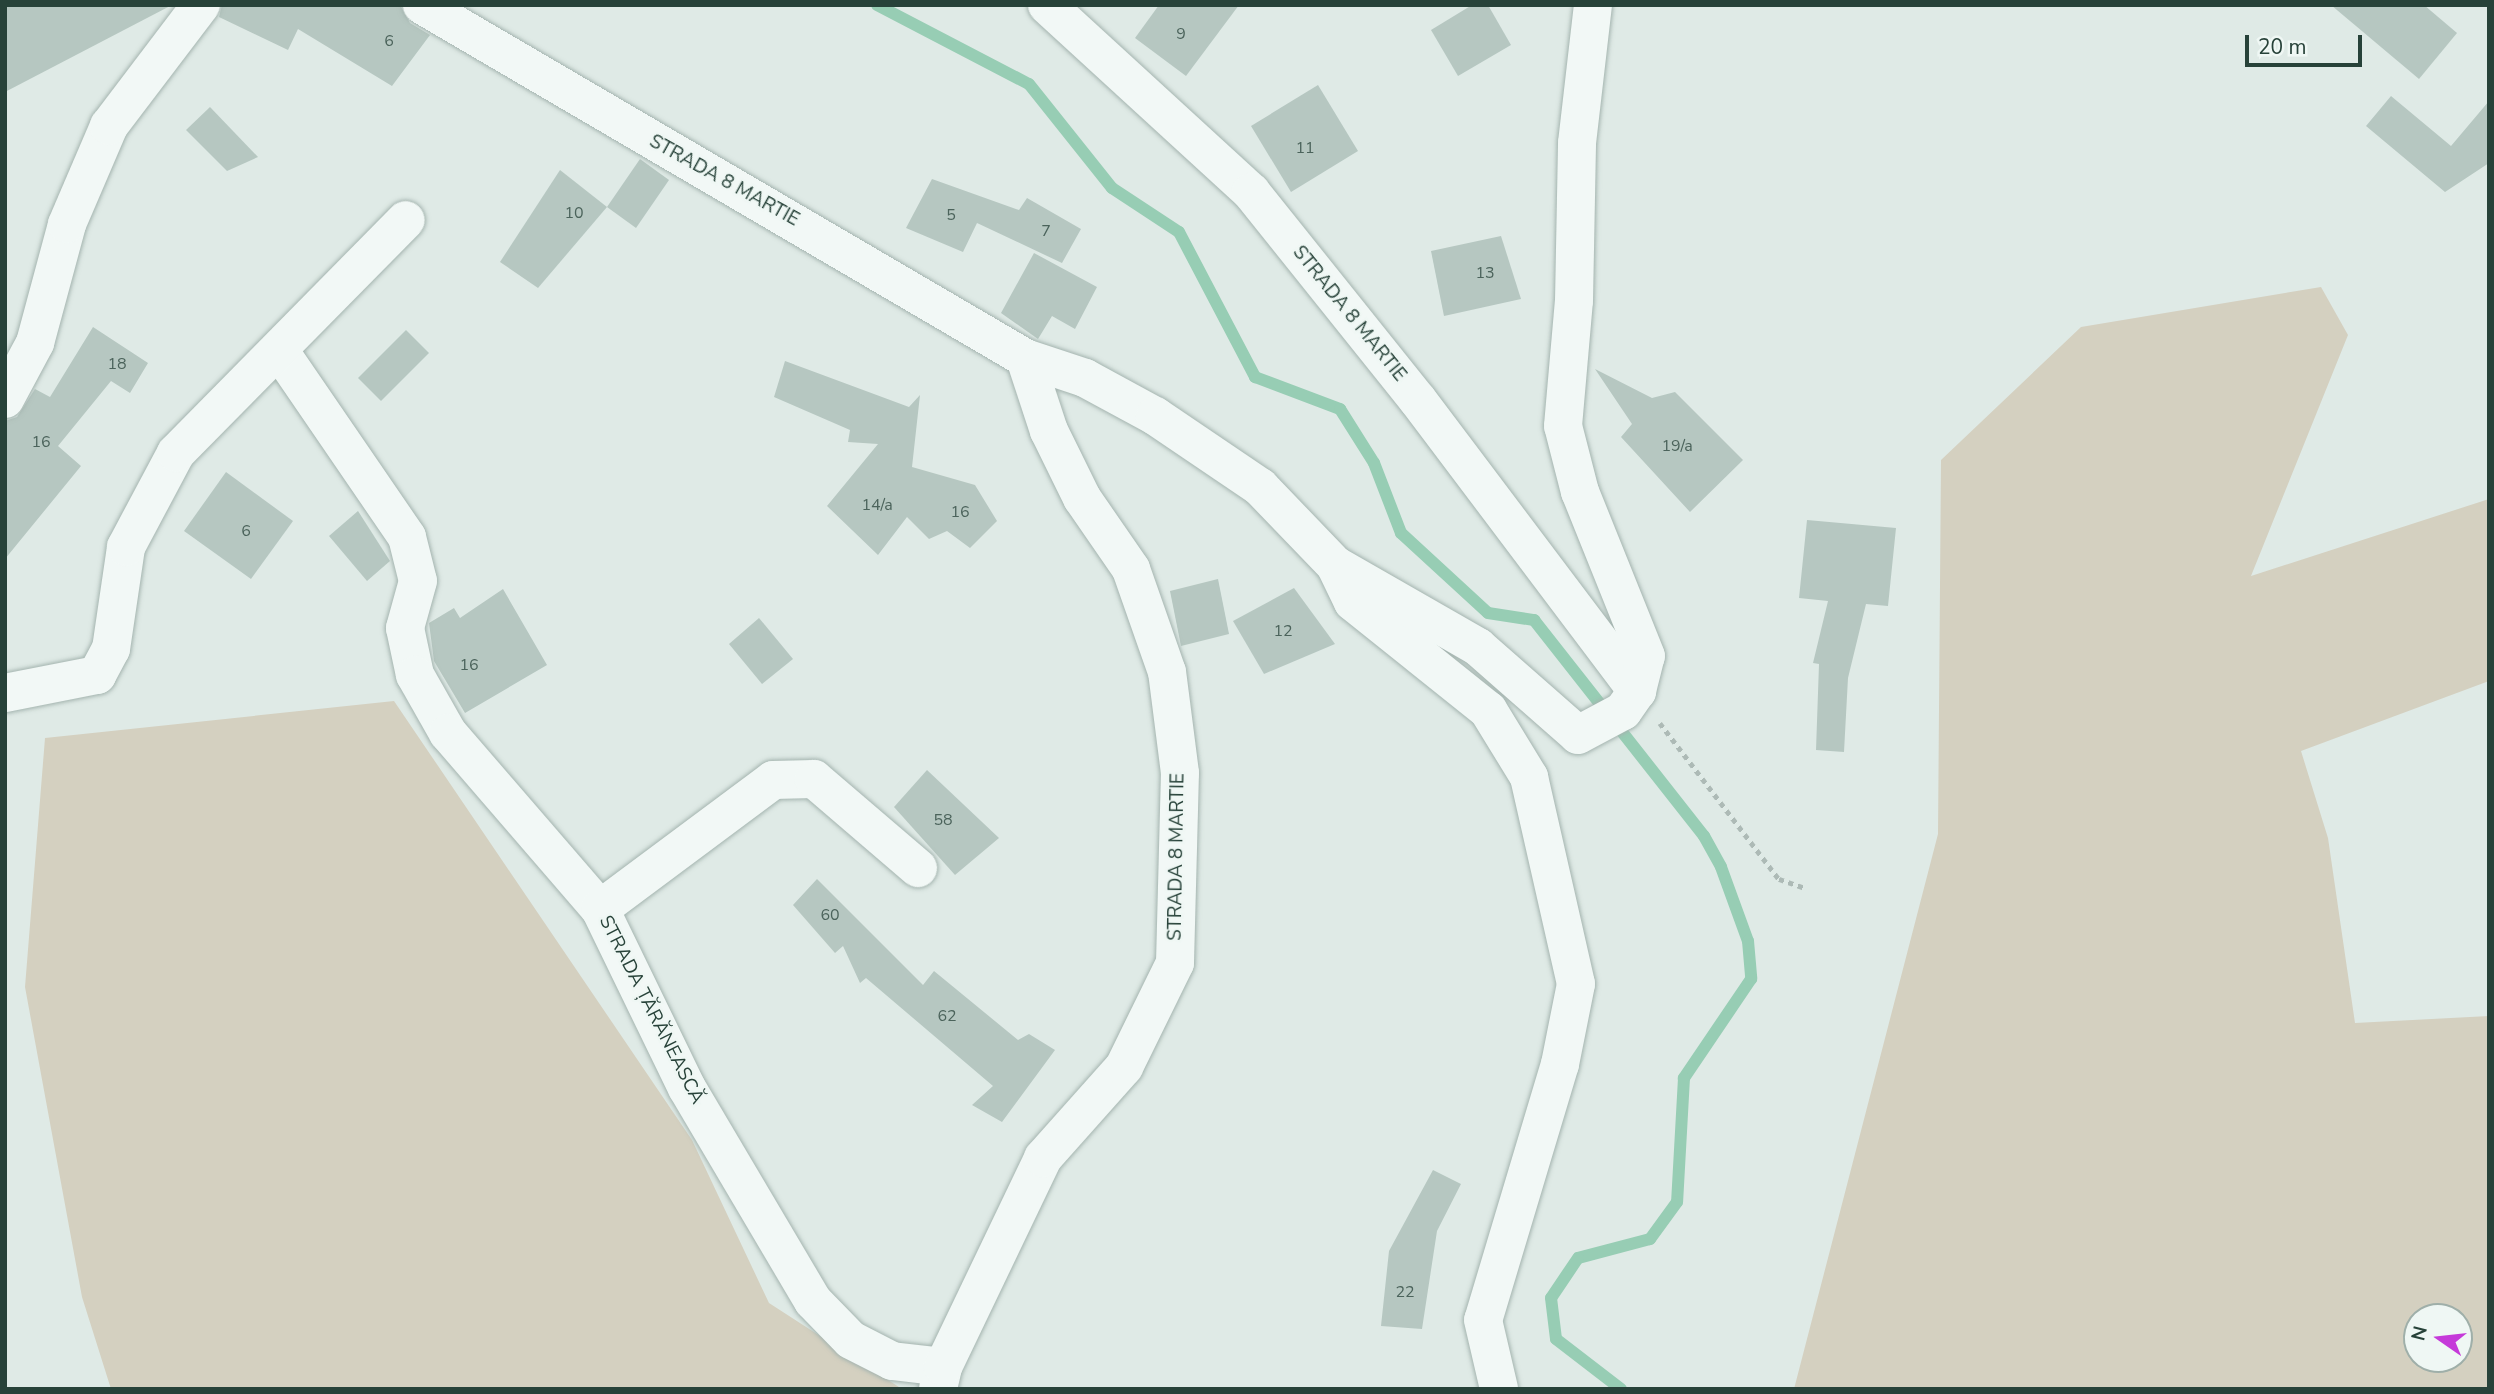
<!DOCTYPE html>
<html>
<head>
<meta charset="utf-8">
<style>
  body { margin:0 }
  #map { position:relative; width:2494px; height:1394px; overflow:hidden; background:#dfeae6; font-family:"Nunito Sans",sans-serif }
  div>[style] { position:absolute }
  .green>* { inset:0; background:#d4d0c0 }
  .stream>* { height:12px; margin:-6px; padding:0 6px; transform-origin:6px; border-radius:6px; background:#97cdb4 }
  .building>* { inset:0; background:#b6c7c1 }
  .path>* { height:4.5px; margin-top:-2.25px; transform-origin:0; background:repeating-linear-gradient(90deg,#adbab6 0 5px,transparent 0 10px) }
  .roads { filter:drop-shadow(0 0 2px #a4b4af) drop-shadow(0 0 2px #a4b4af) }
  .minor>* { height:38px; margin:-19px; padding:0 19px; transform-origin:19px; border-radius:19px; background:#f2f8f6 }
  span { translate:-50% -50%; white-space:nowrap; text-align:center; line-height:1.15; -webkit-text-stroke:5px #eff7f4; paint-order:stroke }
  .number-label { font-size:16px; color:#4b635b }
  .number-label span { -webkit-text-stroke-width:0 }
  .street-label { font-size:19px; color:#274239 }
  .frame { position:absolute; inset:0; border:7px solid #274239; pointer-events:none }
  .north { position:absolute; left:2403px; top:1303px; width:70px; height:70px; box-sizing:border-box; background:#eff7f4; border:2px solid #9fafa9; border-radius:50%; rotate:284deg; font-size:19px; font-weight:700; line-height:28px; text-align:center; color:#274239 }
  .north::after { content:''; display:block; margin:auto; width:24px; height:32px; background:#c53ad9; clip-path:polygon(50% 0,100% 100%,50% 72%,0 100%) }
  .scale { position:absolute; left:2245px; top:35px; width:117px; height:32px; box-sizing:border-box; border:4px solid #274239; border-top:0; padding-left:9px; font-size:21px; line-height:24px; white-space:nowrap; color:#274239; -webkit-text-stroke:5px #eff7f4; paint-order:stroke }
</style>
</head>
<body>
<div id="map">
  <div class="green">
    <div style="clip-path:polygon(evenodd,2321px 287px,2348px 335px,2251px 576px,2489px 499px,2489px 681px,2301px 751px,2328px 838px,2355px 1023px,2489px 1016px,2489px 1389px,1794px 1389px,1938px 834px,1941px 460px,2081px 327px,2321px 287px,2417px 1317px,2459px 1317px,2459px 1359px,2417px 1359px,2417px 1317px)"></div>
    <div style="clip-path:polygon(394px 701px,692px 1140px,769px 1303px,902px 1389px,111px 1389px,82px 1297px,25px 987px,45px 738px)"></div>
  </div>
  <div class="stream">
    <div style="left:877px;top:5px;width:171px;rotate:27.5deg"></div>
    <div style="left:1029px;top:84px;width:133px;rotate:51.4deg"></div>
    <div style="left:1112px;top:188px;width:80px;rotate:33.3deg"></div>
    <div style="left:1179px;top:232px;width:164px;rotate:62.3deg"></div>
    <div style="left:1255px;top:377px;width:91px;rotate:20.6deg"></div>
    <div style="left:1340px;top:409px;width:64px;rotate:57.8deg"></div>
    <div style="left:1374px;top:463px;width:75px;rotate:68.9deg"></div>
    <div style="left:1401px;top:533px;width:118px;rotate:42.6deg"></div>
    <div style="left:1488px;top:613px;width:47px;rotate:8.7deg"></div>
    <div style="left:1534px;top:620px;width:275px;rotate:51.8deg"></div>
    <div style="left:1704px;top:836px;width:35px;rotate:61deg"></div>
    <div style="left:1721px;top:867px;width:79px;rotate:70deg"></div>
    <div style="left:1748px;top:941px;width:38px;rotate:85deg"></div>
    <div style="left:1751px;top:979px;width:120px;rotate:124.1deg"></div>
    <div style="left:1684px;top:1078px;width:124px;rotate:93.2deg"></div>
    <div style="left:1677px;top:1202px;width:46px;rotate:126.1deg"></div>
    <div style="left:1650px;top:1239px;width:74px;rotate:165.2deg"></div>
    <div style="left:1578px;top:1258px;width:48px;rotate:124deg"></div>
    <div style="left:1551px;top:1298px;width:41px;rotate:83deg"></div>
    <div style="left:1556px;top:1339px;width:82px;rotate:37.6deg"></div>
  </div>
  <div class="building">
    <div style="clip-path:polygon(5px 5px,172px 5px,5px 92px)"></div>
    <div style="clip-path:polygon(222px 5px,400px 5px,410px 23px,430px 35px,392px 86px,298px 29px,288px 50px,219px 17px)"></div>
    <div style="clip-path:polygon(1159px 5px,1239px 5px,1186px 76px,1135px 38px)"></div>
    <div style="clip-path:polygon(1472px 5px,1488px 5px,1511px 45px,1458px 76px,1431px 30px)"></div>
    <div style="clip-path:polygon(2331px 5px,2424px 5px,2457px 33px,2419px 79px)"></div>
    <div style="clip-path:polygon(1318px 85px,1358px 151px,1291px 192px,1251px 126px)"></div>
    <div style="clip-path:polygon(2391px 96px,2451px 146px,2489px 101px,2489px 163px,2445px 192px,2366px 126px)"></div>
    <div style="clip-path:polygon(210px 107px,258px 157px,227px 171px,186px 130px)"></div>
    <div style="clip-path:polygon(640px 159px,669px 180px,636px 228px,607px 207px)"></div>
    <div style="clip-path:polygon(560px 170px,607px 207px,538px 288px,500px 262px)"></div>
    <div style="clip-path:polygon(932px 179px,1019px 210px,1027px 198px,1081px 229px,1062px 263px,977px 223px,963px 252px,906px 228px)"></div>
    <div style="clip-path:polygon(1501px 236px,1521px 299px,1444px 316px,1431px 251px)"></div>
    <div style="clip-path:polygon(1034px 253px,1097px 287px,1075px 329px,1052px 316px,1038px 339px,1001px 313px)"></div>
    <div style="clip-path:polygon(93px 327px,148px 363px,130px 393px,111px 381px,58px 446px,81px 466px,5px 559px,5px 421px,17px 417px,35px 389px,50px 397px)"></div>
    <div style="clip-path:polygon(406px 330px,429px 353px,381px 401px,358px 378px)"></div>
    <div style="clip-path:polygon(785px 361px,909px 407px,920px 395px,912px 467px,975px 485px,997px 521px,970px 548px,947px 531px,929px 539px,907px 517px,878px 555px,827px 506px,878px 444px,848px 442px,850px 430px,774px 397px)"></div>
    <div style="clip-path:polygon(1595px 369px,1652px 398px,1675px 392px,1743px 460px,1690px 512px,1621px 437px,1632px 424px)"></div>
    <div style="clip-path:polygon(226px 472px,293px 521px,251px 579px,184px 531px)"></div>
    <div style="clip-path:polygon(358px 511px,390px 561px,367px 581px,329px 536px)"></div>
    <div style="clip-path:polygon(1807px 520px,1896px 528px,1888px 606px,1866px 604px,1848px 678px,1844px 752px,1816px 750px,1819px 664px,1813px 663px,1828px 601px,1799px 598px)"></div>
    <div style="clip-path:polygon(1218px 579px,1229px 634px,1181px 646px,1170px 591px)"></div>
    <div style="clip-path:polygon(1294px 588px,1335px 644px,1264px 674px,1233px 621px)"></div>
    <div style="clip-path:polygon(503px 589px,547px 665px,465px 713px,434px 661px,429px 623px,454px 608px,460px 618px)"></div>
    <div style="clip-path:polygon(759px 618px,793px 659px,762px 684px,729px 644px)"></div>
    <div style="clip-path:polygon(927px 770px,999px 838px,955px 875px,894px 807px)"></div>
    <div style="clip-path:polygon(817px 879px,923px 985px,934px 971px,1018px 1040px,1029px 1034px,1055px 1050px,1002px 1122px,972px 1105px,993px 1086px,866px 978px,860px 983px,843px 946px,835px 953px,793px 905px)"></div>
    <div style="clip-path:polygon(1433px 1170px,1461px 1184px,1437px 1231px,1422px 1329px,1381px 1326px,1389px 1251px)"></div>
  </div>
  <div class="path">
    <div style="left:1660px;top:723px;width:196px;rotate:52.7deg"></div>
    <div style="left:1779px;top:879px;width:28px;rotate:19deg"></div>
  </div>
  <div class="roads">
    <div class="minor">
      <div style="left:422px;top:5px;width:699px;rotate:30.34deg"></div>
      <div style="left:1025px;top:358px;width:63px;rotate:18.4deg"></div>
      <div style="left:1085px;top:378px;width:80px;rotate:28.5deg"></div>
      <div style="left:1155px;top:416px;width:127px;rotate:34.1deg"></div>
      <div style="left:1260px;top:487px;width:108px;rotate:46.1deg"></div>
      <div style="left:1335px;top:565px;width:41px;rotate:64.1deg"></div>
      <div style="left:1353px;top:602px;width:173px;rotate:38.7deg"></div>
      <div style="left:1488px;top:710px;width:79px;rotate:58.5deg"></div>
      <div style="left:1529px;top:777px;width:212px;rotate:77.2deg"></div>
      <div style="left:1576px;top:984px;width:82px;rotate:101.3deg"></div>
      <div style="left:1560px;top:1064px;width:267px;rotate:106.7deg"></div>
      <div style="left:1483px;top:1320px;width:71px;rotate:76.9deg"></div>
      <div style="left:1047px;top:5px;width:277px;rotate:42.5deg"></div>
      <div style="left:1251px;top:192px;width:265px;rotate:51.3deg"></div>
      <div style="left:1417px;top:399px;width:366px;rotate:53deg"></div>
      <div style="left:281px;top:353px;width:223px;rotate:55.6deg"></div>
      <div style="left:407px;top:537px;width:45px;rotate:76deg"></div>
      <div style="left:418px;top:581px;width:49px;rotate:105.5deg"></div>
      <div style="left:405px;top:628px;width:48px;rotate:78deg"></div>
      <div style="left:415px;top:675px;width:67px;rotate:60.4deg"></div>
      <div style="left:448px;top:733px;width:233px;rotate:49.2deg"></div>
      <div style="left:600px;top:909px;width:199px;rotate:64.1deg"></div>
      <div style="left:687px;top:1088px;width:247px;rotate:59.4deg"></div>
      <div style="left:813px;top:1301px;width:54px;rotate:45.7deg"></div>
      <div style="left:851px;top:1340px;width:46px;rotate:27.1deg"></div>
      <div style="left:892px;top:1361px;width:51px;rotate:6.7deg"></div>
      <div style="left:5px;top:399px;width:64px;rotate:-61.8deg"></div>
      <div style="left:35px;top:343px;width:123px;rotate:-74.9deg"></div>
      <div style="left:67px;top:224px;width:107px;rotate:-66.8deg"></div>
      <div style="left:109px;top:126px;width:152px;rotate:-52.8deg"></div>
      <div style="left:1335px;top:565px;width:165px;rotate:29.8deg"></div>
      <div style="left:1478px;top:647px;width:133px;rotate:41.3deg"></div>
      <div style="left:1578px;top:735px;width:51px;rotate:-28.1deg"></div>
      <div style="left:1623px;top:711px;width:24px;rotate:-55deg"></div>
      <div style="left:1637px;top:691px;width:36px;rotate:-76deg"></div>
      <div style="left:1646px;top:656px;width:177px;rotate:-111.9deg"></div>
      <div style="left:1580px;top:492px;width:68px;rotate:-104.4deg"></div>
      <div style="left:1563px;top:426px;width:125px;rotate:-85deg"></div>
      <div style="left:1574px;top:301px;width:158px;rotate:-88.9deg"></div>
      <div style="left:1577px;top:143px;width:139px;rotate:-83.4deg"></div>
      <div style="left:5px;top:693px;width:94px;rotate:-11.1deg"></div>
      <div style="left:97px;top:675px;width:30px;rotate:-62deg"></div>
      <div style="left:111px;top:649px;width:103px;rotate:-81.6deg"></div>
      <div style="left:126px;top:547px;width:106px;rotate:-62deg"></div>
      <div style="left:176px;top:453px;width:327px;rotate:-45.4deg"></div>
      <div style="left:600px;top:909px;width:216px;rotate:-36.7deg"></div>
      <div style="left:773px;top:780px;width:41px;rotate:-1.4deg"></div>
      <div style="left:814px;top:779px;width:137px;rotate:40.6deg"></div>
      <div style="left:938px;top:1389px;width:23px;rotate:-77deg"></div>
      <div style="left:943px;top:1367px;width:232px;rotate:-64.4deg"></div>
      <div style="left:1043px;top:1158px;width:122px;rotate:-48.3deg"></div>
      <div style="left:1124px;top:1067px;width:116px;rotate:-63.9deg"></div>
      <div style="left:1175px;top:963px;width:190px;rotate:-88.5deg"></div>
      <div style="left:1180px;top:773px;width:102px;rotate:-97.3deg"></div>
      <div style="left:1167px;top:672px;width:109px;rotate:-109.3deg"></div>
      <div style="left:1131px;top:569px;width:86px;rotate:-124.6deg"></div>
      <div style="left:1082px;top:498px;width:75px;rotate:-116.2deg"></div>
      <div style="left:1049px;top:431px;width:77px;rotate:-108.2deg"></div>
    </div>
  </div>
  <div class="number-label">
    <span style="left:1181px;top:34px">9</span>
    <span style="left:389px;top:41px">6</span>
    <span style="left:1305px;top:148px">11</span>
    <span style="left:574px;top:213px">10</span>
    <span style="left:951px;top:215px">5</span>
    <span style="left:1046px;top:231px">7</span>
    <span style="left:1485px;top:273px">13</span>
    <span style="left:117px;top:364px">18</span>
    <span style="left:41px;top:442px">16</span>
    <span style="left:1677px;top:446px">19/a</span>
    <span style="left:877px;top:505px">14/a</span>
    <span style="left:960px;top:512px">16</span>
    <span style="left:246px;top:531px">6</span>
    <span style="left:1283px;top:631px">12</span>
    <span style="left:469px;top:665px">16</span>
    <span style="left:943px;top:820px">58</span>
    <span style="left:830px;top:915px">60</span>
    <span style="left:947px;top:1016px">62</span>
    <span style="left:1405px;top:1292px">22</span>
  </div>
  <div class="street-label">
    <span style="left:724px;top:181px;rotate:29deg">STRADA 8 MARTIE</span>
    <span style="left:1349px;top:314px;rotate:51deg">STRADA 8 MARTIE</span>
    <span style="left:1177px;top:857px;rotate:-89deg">STRADA 8 MARTIE</span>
    <span style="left:651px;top:1010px;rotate:63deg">STRADA ȚĂRĂNEASCĂ</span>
  </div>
  <div class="frame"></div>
  <div class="north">N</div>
  <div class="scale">20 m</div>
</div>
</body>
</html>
